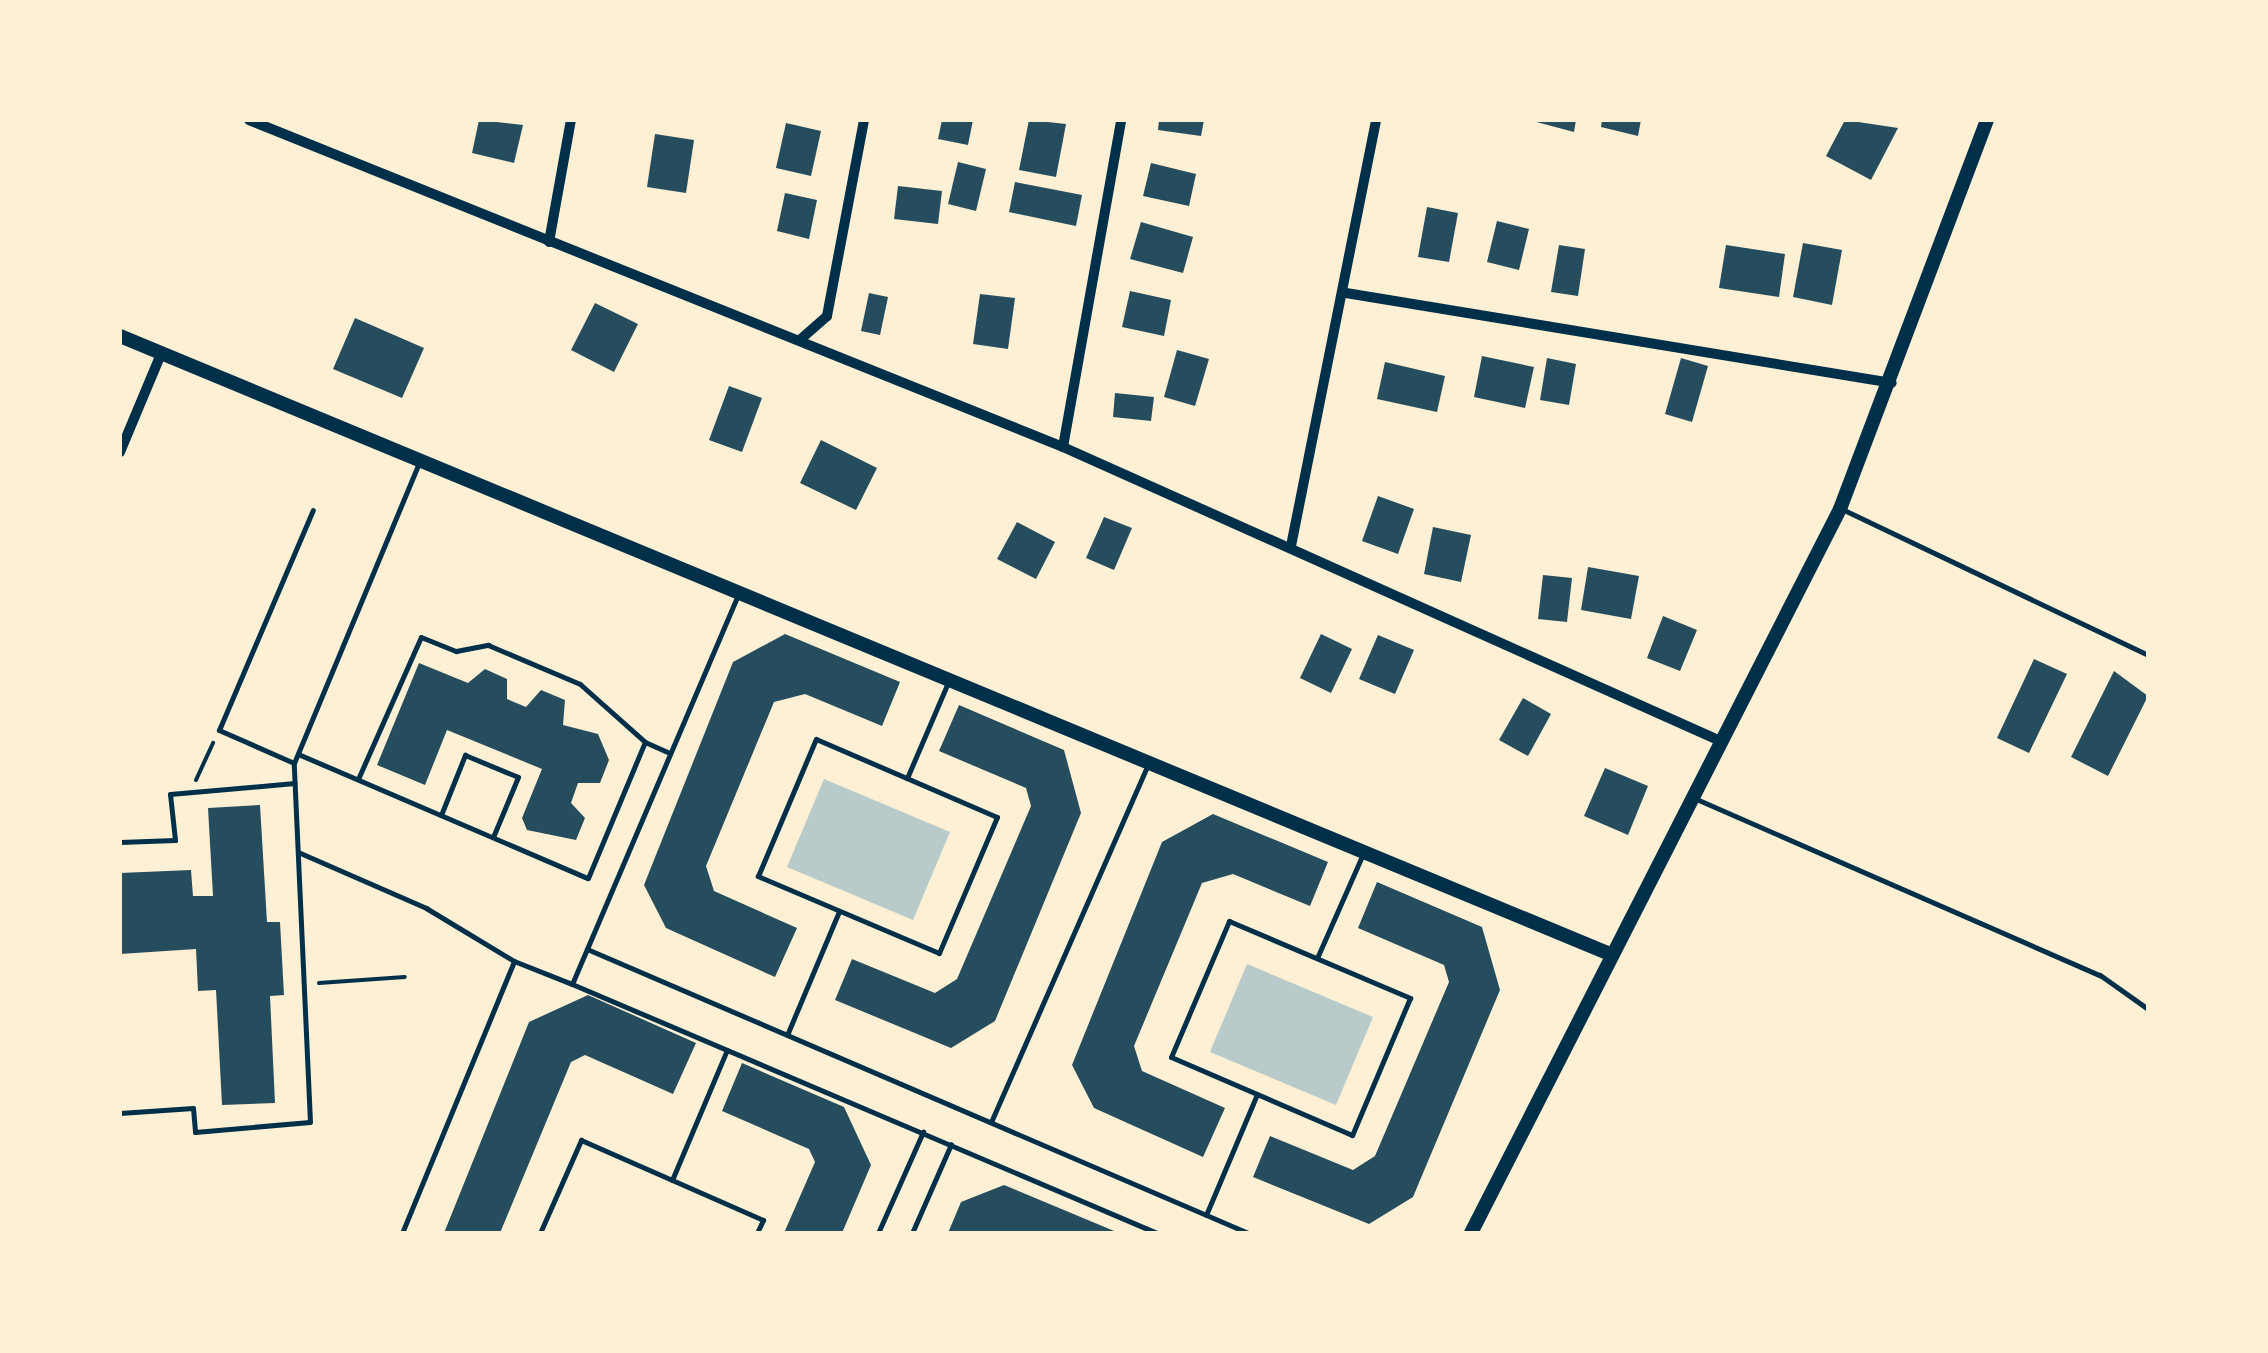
<!DOCTYPE html>
<html>
<head>
<meta charset="utf-8">
<style>
  body { margin:0 }
  #map { position:relative; width:2268px; height:1353px; overflow:hidden; background:#fdf0d5; font-family:Inter,sans-serif }
  div>[style] { position:absolute }
  .green>* { inset:0; background:#b9caca }
  .building>* { inset:0; background:#264d5e }
  .path>* { height:4px; margin:-2px; padding:0 2px; transform-origin:2px; border-radius:2px; background:#003049 }
  .service>* { height:5px; margin:-2.5px; padding:0 2.5px; transform-origin:2.5px; border-radius:2.5px; background:#003049 }
  .minor>* { height:10px; margin:-5px; padding:0 5px; transform-origin:5px; border-radius:5px; background:#003049 }
  .tertiary>* { height:14px; margin:-7px; padding:0 7px; transform-origin:7px; border-radius:7px; background:#003049 }
  span { translate:-50% -50%; white-space:nowrap; text-align:center; line-height:1.15; -webkit-text-stroke:10px #fdf0d5; paint-order:stroke }
  .frame { position:absolute; inset:0; border:122px solid #fdf0d5; pointer-events:none }
</style>
</head>
<body>
<div id="map">
  <div class="green">
    <div style="clip-path:polygon(824px 779px,950px 832px,913px 920px,787px 867px)"></div>
    <div style="clip-path:polygon(1247px 964px,1373px 1017px,1336px 1105px,1210px 1052px)"></div>
  </div>
  <div class="building">
    <div style="clip-path:polygon(479px 120px,523px 125px,514px 163px,472px 153px)"></div>
    <div style="clip-path:polygon(942px 120px,973px 120px,968px 145px,938px 139px)"></div>
    <div style="clip-path:polygon(1029px 120px,1066px 124px,1056px 177px,1019px 170px)"></div>
    <div style="clip-path:polygon(1159px 120px,1204px 120px,1201px 136px,1158px 130px)"></div>
    <div style="clip-path:polygon(1529px 120px,1576px 120px,1574px 132px)"></div>
    <div style="clip-path:polygon(1602px 120px,1641px 120px,1638px 136px,1601px 127px)"></div>
    <div style="clip-path:polygon(1845px 120px,1898px 128px,1871px 180px,1826px 156px)"></div>
    <div style="clip-path:polygon(786px 123px,821px 131px,811px 176px,776px 168px)"></div>
    <div style="clip-path:polygon(655px 134px,694px 140px,686px 193px,647px 187px)"></div>
    <div style="clip-path:polygon(958px 162px,986px 169px,976px 211px,948px 204px)"></div>
    <div style="clip-path:polygon(1151px 163px,1196px 174px,1189px 206px,1143px 196px)"></div>
    <div style="clip-path:polygon(1015px 182px,1082px 195px,1076px 226px,1009px 212px)"></div>
    <div style="clip-path:polygon(898px 186px,942px 191px,938px 224px,894px 219px)"></div>
    <div style="clip-path:polygon(785px 193px,817px 200px,809px 239px,777px 231px)"></div>
    <div style="clip-path:polygon(1427px 207px,1458px 213px,1449px 262px,1418px 257px)"></div>
    <div style="clip-path:polygon(1497px 221px,1529px 229px,1519px 270px,1487px 262px)"></div>
    <div style="clip-path:polygon(1141px 222px,1193px 237px,1183px 273px,1130px 259px)"></div>
    <div style="clip-path:polygon(1803px 243px,1842px 250px,1832px 305px,1793px 297px)"></div>
    <div style="clip-path:polygon(1559px 245px,1585px 249px,1578px 296px,1551px 292px)"></div>
    <div style="clip-path:polygon(1726px 245px,1785px 254px,1779px 297px,1719px 288px)"></div>
    <div style="clip-path:polygon(1130px 291px,1171px 300px,1164px 336px,1122px 327px)"></div>
    <div style="clip-path:polygon(869px 293px,888px 297px,880px 335px,861px 331px)"></div>
    <div style="clip-path:polygon(980px 294px,1015px 298px,1008px 349px,973px 344px)"></div>
    <div style="clip-path:polygon(595px 303px,638px 324px,614px 372px,571px 350px)"></div>
    <div style="clip-path:polygon(355px 318px,424px 348px,402px 398px,333px 369px)"></div>
    <div style="clip-path:polygon(1177px 350px,1209px 359px,1195px 406px,1164px 397px)"></div>
    <div style="clip-path:polygon(1482px 356px,1534px 367px,1525px 408px,1474px 397px)"></div>
    <div style="clip-path:polygon(1547px 358px,1576px 364px,1569px 405px,1540px 400px)"></div>
    <div style="clip-path:polygon(1681px 358px,1708px 366px,1692px 422px,1665px 414px)"></div>
    <div style="clip-path:polygon(1385px 362px,1445px 376px,1437px 412px,1377px 399px)"></div>
    <div style="clip-path:polygon(729px 386px,762px 398px,742px 452px,709px 440px)"></div>
    <div style="clip-path:polygon(1115px 393px,1154px 397px,1151px 421px,1113px 417px)"></div>
    <div style="clip-path:polygon(821px 440px,877px 468px,856px 510px,800px 483px)"></div>
    <div style="clip-path:polygon(1378px 496px,1414px 509px,1398px 554px,1362px 541px)"></div>
    <div style="clip-path:polygon(1104px 517px,1132px 528px,1114px 570px,1086px 558px)"></div>
    <div style="clip-path:polygon(1017px 522px,1055px 542px,1036px 579px,997px 559px)"></div>
    <div style="clip-path:polygon(1433px 527px,1471px 535px,1461px 582px,1424px 574px)"></div>
    <div style="clip-path:polygon(1588px 567px,1639px 576px,1631px 619px,1581px 610px)"></div>
    <div style="clip-path:polygon(1543px 575px,1572px 578px,1567px 622px,1538px 619px)"></div>
    <div style="clip-path:polygon(1663px 616px,1697px 630px,1680px 671px,1647px 658px)"></div>
    <div style="clip-path:polygon(785px 634px,900px 682px,882px 726px,805px 694px,774px 702px,706px 866px,714px 891px,797px 928px,775px 977px,666px 928px,644px 885px,733px 662px)"></div>
    <div style="clip-path:polygon(1321px 634px,1352px 649px,1331px 693px,1300px 678px)"></div>
    <div style="clip-path:polygon(1378px 635px,1414px 650px,1395px 694px,1359px 679px)"></div>
    <div style="clip-path:polygon(2034px 659px,2067px 674px,2029px 753px,1997px 738px)"></div>
    <div style="clip-path:polygon(419px 663px,468px 683px,485px 669px,507px 679px,507px 699px,526px 707px,541px 690px,565px 700px,563px 725px,598px 734px,609px 760px,600px 783px,578px 783px,571px 803px,585px 818px,576px 840px,527px 830px,522px 818px,542px 769px,447px 730px,425px 785px,377px 765px)"></div>
    <div style="clip-path:polygon(2114px 671px,2148px 696px,2108px 776px,2071px 757px)"></div>
    <div style="clip-path:polygon(1523px 698px,1551px 714px,1528px 756px,1499px 740px)"></div>
    <div style="clip-path:polygon(959px 705px,1064px 750px,1081px 813px,995px 1021px,951px 1048px,835px 1000px,852px 959px,935px 993px,957px 979px,1031px 806px,1026px 788px,939px 751px)"></div>
    <div style="clip-path:polygon(1605px 768px,1648px 786px,1628px 835px,1584px 816px)"></div>
    <div style="clip-path:polygon(260px 805px,267px 922px,280px 922px,284px 995px,270px 996px,275px 1103px,222px 1105px,216px 990px,198px 991px,196px 949px,120px 954px,120px 873px,191px 870px,193px 896px,213px 896px,208px 808px)"></div>
    <div style="clip-path:polygon(1213px 814px,1328px 862px,1310px 906px,1233px 874px,1202px 883px,1134px 1046px,1142px 1071px,1225px 1108px,1203px 1157px,1094px 1108px,1072px 1065px,1162px 842px)"></div>
    <div style="clip-path:polygon(1377px 882px,1482px 927px,1500px 990px,1413px 1197px,1369px 1224px,1253px 1177px,1270px 1136px,1353px 1170px,1375px 1156px,1449px 982px,1444px 965px,1358px 928px)"></div>
    <div style="clip-path:polygon(588px 995px,696px 1043px,673px 1094px,585px 1055px,571px 1062px,500px 1233px,444px 1233px,529px 1022px)"></div>
    <div style="clip-path:polygon(742px 1063px,844px 1107px,871px 1165px,842px 1233px,784px 1233px,815px 1162px,809px 1149px,722px 1111px)"></div>
    <div style="clip-path:polygon(1004px 1185px,1119px 1233px,948px 1233px,961px 1202px)"></div>
  </div>
  <div class="path">
    <div style="left:196px;top:780px;width:41px;rotate:-65.3deg"></div>
    <div style="left:319px;top:983px;width:86px;rotate:-4deg"></div>
  </div>
  <div class="service">
    <div style="left:1844px;top:510px;width:337px;rotate:25.5deg"></div>
    <div style="left:816px;top:739px;width:197px;rotate:23.3deg"></div>
    <div style="left:997px;top:817px;width:148px;rotate:113.1deg"></div>
    <div style="left:939px;top:953px;width:197px;rotate:-157deg"></div>
    <div style="left:758px;top:876px;width:149px;rotate:-67.1deg"></div>
    <div style="left:298px;top:754px;width:315px;rotate:23.2deg"></div>
    <div style="left:588px;top:878px;width:147px;rotate:-67.3deg"></div>
    <div style="left:645px;top:742px;width:27px;rotate:24deg"></div>
    <div style="left:294px;top:763px;width:82px;rotate:-156.3deg"></div>
    <div style="left:219px;top:730px;width:239px;rotate:-66.9deg"></div>
    <div style="left:907px;top:778px;width:107px;rotate:-66.8deg"></div>
    <div style="left:358px;top:779px;width:155px;rotate:-66.1deg"></div>
    <div style="left:421px;top:637px;width:38px;rotate:22deg"></div>
    <div style="left:456px;top:651px;width:33px;rotate:-11deg"></div>
    <div style="left:488px;top:645px;width:100px;rotate:23deg"></div>
    <div style="left:580px;top:684px;width:87px;rotate:41.7deg"></div>
    <div style="left:1694px;top:798px;width:443px;rotate:23.6deg"></div>
    <div style="left:2100px;top:975px;width:59px;rotate:35.3deg"></div>
    <div style="left:441px;top:815px;width:65px;rotate:-68.2deg"></div>
    <div style="left:465px;top:755px;width:57px;rotate:22.5deg"></div>
    <div style="left:518px;top:777px;width:65px;rotate:112.6deg"></div>
    <div style="left:120px;top:842px;width:55px;rotate:-2.1deg"></div>
    <div style="left:175px;top:840px;width:46px;rotate:-96.2deg"></div>
    <div style="left:170px;top:794px;width:125px;rotate:-5deg"></div>
    <div style="left:298px;top:852px;width:140px;rotate:23.6deg"></div>
    <div style="left:426px;top:908px;width:103px;rotate:31.1deg"></div>
    <div style="left:1229px;top:921px;width:197px;rotate:23deg"></div>
    <div style="left:1410px;top:998px;width:149px;rotate:112.9deg"></div>
    <div style="left:1352px;top:1135px;width:197px;rotate:-156.7deg"></div>
    <div style="left:1171px;top:1057px;width:148px;rotate:-66.9deg"></div>
    <div style="left:587px;top:949px;width:719px;rotate:23.25deg"></div>
    <div style="left:1317px;top:958px;width:111px;rotate:-66.2deg"></div>
    <div style="left:572px;top:984px;width:636px;rotate:23.06deg"></div>
    <div style="left:787px;top:1035px;width:134px;rotate:-67.2deg"></div>
    <div style="left:120px;top:1113px;width:73px;rotate:-3.9deg"></div>
    <div style="left:193px;top:1108px;width:24px;rotate:85deg"></div>
    <div style="left:195px;top:1132px;width:115px;rotate:-5deg"></div>
    <div style="left:310px;top:1122px;width:359px;rotate:-92.6deg"></div>
    <div style="left:294px;top:763px;width:325px;rotate:-67.4deg"></div>
    <div style="left:991px;top:1122px;width:389px;rotate:-66.3deg"></div>
    <div style="left:672px;top:1180px;width:141px;rotate:-67.1deg"></div>
    <div style="left:1206px;top:1215px;width:131px;rotate:-67.1deg"></div>
    <div style="left:402px;top:1233px;width:294px;rotate:-67.6deg"></div>
    <div style="left:514px;top:961px;width:62px;rotate:21.6deg"></div>
    <div style="left:572px;top:984px;width:425px;rotate:-66.9deg"></div>
    <div style="left:540px;top:1233px;width:102px;rotate:-66.2deg"></div>
    <div style="left:581px;top:1140px;width:199px;rotate:23.7deg"></div>
    <div style="left:763px;top:1220px;width:14px;rotate:115deg"></div>
    <div style="left:878px;top:1233px;width:111px;rotate:-66deg"></div>
    <div style="left:912px;top:1233px;width:97px;rotate:-66.3deg"></div>
    <div style="left:2146px;top:1233px;width:2px;rotate:-27deg"></div>
  </div>
  <div class="minor">
    <div style="left:249px;top:120px;width:877px;rotate:21.89deg"></div>
    <div style="left:1063px;top:447px;width:718px;rotate:24.1deg"></div>
    <div style="left:549px;top:242px;width:124px;rotate:-79.8deg"></div>
    <div style="left:1346px;top:293px;width:553px;rotate:9.36deg"></div>
    <div style="left:802px;top:338px;width:33px;rotate:-41deg"></div>
    <div style="left:827px;top:316px;width:199px;rotate:-79.3deg"></div>
    <div style="left:1063px;top:447px;width:332px;rotate:-79.9deg"></div>
    <div style="left:120px;top:452px;width:106px;rotate:-67.3deg"></div>
    <div style="left:1291px;top:546px;width:434px;rotate:-78.7deg"></div>
  </div>
  <div class="tertiary">
    <div style="left:120px;top:336px;width:1613px;rotate:22.53deg"></div>
    <div style="left:1471px;top:1233px;width:813px;rotate:-62.99deg"></div>
    <div style="left:1840px;top:509px;width:416px;rotate:-69.3deg"></div>
  </div>
  <div class="frame"></div>
</div>
</body>
</html>
